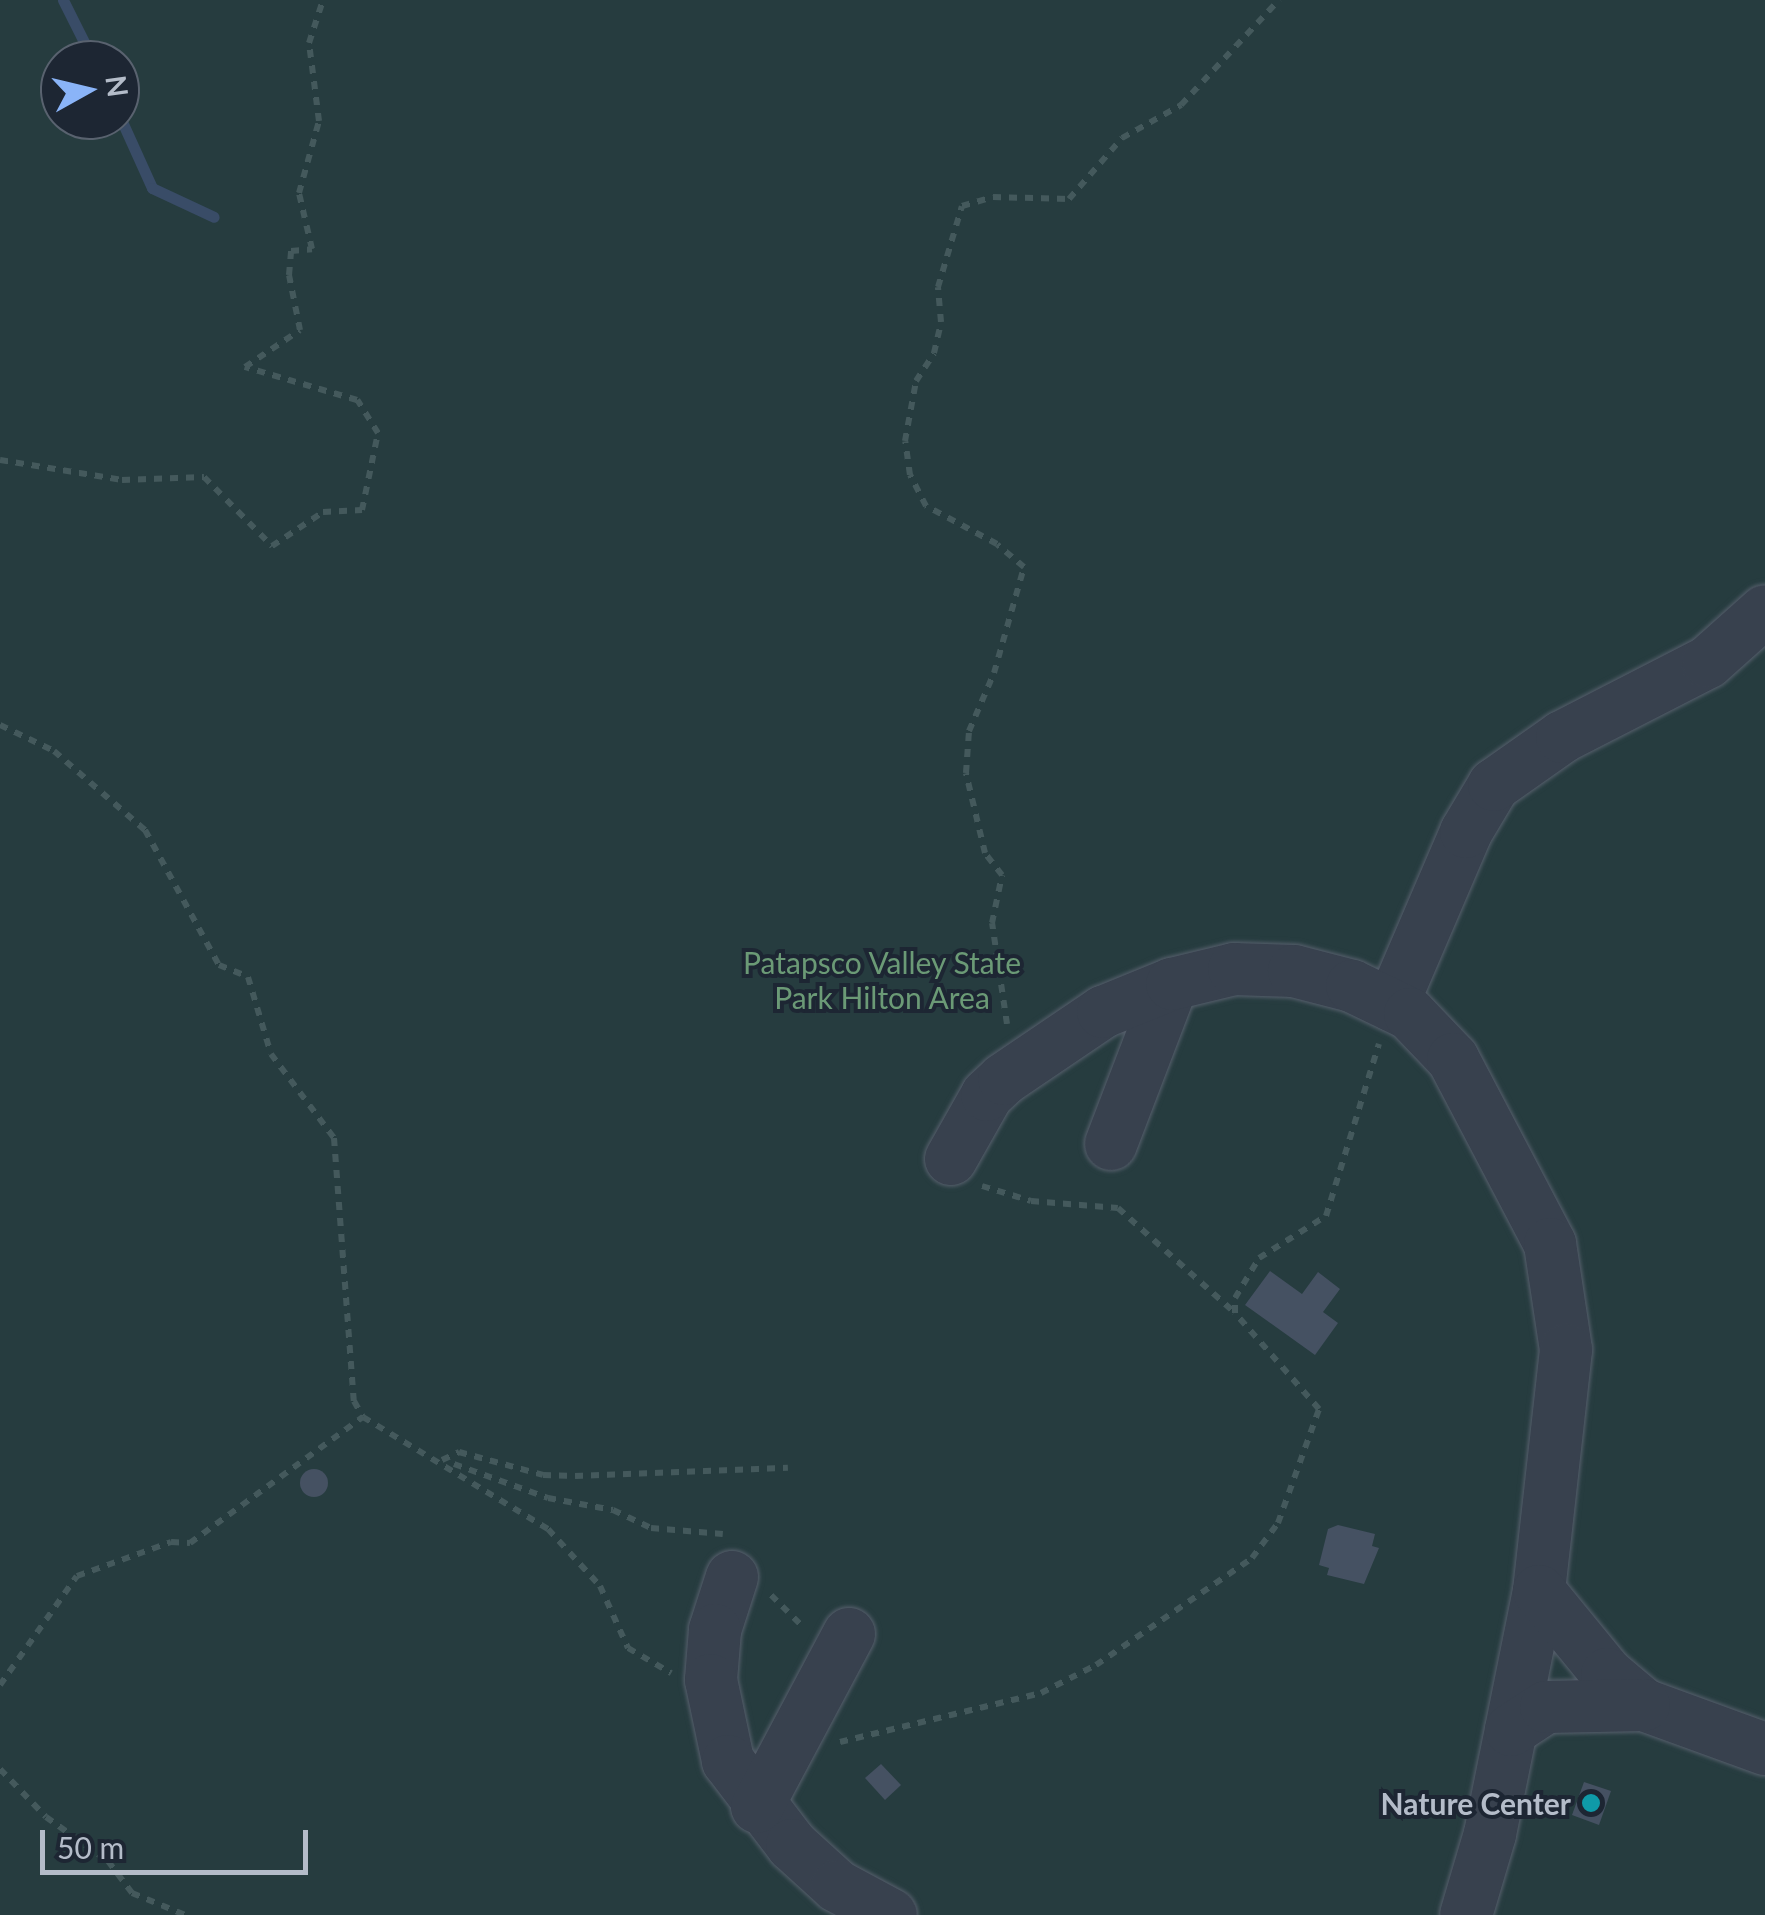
<!DOCTYPE html>
<html>
<head>
<meta charset="utf-8">
<style>
  body { margin:0 }
  #map { position:relative; width:1765px; height:1915px; overflow:hidden; background:#242f3e; font-family:Lato,sans-serif }
  div>[style] { position:absolute }
  .green>* { inset:0; background:#263c3f }
  .stream>* { height:11px; margin:-5.5px; padding:0 5.5px; transform-origin:5.5px; border-radius:5.5px; background:#394c67 }
  .building>* { inset:0; background:#455162 }
  .round { border-radius:50% }
  .path>* { height:6px; margin-top:-3px; transform-origin:0; background:repeating-linear-gradient(90deg,#44595c 0 8px,transparent 0 16px) }
  .roads { filter:drop-shadow(0 0 2px #565f6c) drop-shadow(0 0 2px #565f6c) }
  .minor>* { height:52px; margin:-26px; padding:0 26px; transform-origin:26px; border-radius:26px; background:#38414e }
  .dots>* { width:28px; height:28px; translate:-50% -50%; box-sizing:border-box; border:5px solid #1d2633; border-radius:50% }
  span { translate:-50% -50%; white-space:nowrap; text-align:center; line-height:1.15; -webkit-text-stroke:8px #1d2633; paint-order:stroke }
  .park-label { font-size:30px; color:#6b9a76 }
  .poi-label { font-size:30px; color:#b4bcc9; font-weight:700 }
  .right { translate:-100% -50%; text-align:right }
  .north { position:absolute; left:40px; top:40px; width:100px; height:100px; box-sizing:border-box; background:#1d2633; border:2px solid #59626f; border-radius:50%; rotate:82deg; font-size:28px; font-weight:700; line-height:40px; text-align:center; color:#b4bcc9 }
  .north::after { content:''; display:block; margin:auto; width:35px; height:45px; background:#8ab4f8; clip-path:polygon(50% 0,100% 100%,50% 72%,0 100%) }
  .scale { position:absolute; left:40px; top:1830px; width:268px; height:45px; box-sizing:border-box; border:5px solid #b4bcc9; border-top:0; padding-left:12px; font-size:30px; line-height:35px; white-space:nowrap; color:#b4bcc9; -webkit-text-stroke:8px #1d2633; paint-order:stroke }
</style>
</head>
<body>
<div id="map">
  <div class="green">
    <div style="clip-path:polygon(evenodd,0 0,1765px 0,1765px 1915px,0 1915px,0 0,60px 60px,120px 60px,120px 120px,60px 120px,60px 60px)"></div>
  </div>
  <div class="stream">
    <div style="left:63px;top:0;width:67px;rotate:63.4deg"></div>
    <div style="left:120px;top:117px;width:78px;rotate:65.7deg"></div>
    <div style="left:152px;top:188px;width:68px;rotate:25.1deg"></div>
  </div>
  <div class="building">
    <div style="clip-path:polygon(1270px 1271px,1302px 1294px,1318px 1272px,1340px 1289px,1323px 1312px,1338px 1323px,1315px 1355px,1245px 1305px)"></div>
    <div class="round" style="left:300px;top:1469px;width:28px;height:28px"></div>
    <div style="clip-path:polygon(1338px 1525px,1375px 1534px,1372px 1546px,1379px 1548px,1364px 1584px,1327px 1575px,1329px 1568px,1319px 1565px,1328px 1529px)"></div>
    <div style="clip-path:polygon(881px 1764px,901px 1785px,885px 1800px,865px 1778px)"></div>
    <div style="clip-path:polygon(1584px 1782px,1611px 1791px,1599px 1825px,1572px 1815px)"></div>
  </div>
  <div class="path">
    <div style="left:0;top:460px;width:124px;rotate:9.3deg"></div>
    <div style="left:122px;top:480px;width:82px;rotate:-2.1deg"></div>
    <div style="left:204px;top:477px;width:97px;rotate:45.4deg"></div>
    <div style="left:272px;top:546px;width:61px;rotate:-33.7deg"></div>
    <div style="left:323px;top:512px;width:39px;rotate:-3deg"></div>
    <div style="left:362px;top:510px;width:79px;rotate:-78.3deg"></div>
    <div style="left:378px;top:433px;width:39px;rotate:-122deg"></div>
    <div style="left:357px;top:400px;width:117px;rotate:-163.6deg"></div>
    <div style="left:245px;top:367px;width:66px;rotate:-33.9deg"></div>
    <div style="left:300px;top:330px;width:56px;rotate:-101.3deg"></div>
    <div style="left:289px;top:275px;width:24px;rotate:-85deg"></div>
    <div style="left:291px;top:251px;width:21px;rotate:-5deg"></div>
    <div style="left:312px;top:249px;width:57px;rotate:-103.1deg"></div>
    <div style="left:299px;top:193px;width:75px;rotate:-74.5deg"></div>
    <div style="left:319px;top:121px;width:79px;rotate:-97.3deg"></div>
    <div style="left:309px;top:43px;width:45px;rotate:-72deg"></div>
    <div style="left:0;top:725px;width:60px;rotate:25.7deg"></div>
    <div style="left:54px;top:751px;width:121px;rotate:41deg"></div>
    <div style="left:145px;top:830px;width:154px;rotate:61.3deg"></div>
    <div style="left:219px;top:965px;width:31px;rotate:22deg"></div>
    <div style="left:248px;top:977px;width:80px;rotate:73.4deg"></div>
    <div style="left:271px;top:1054px;width:105px;rotate:53.1deg"></div>
    <div style="left:334px;top:1138px;width:264px;rotate:85.7deg"></div>
    <div style="left:354px;top:1401px;width:18px;rotate:61deg"></div>
    <div style="left:1007px;top:1024px;width:102px;rotate:-98.4deg"></div>
    <div style="left:992px;top:923px;width:49px;rotate:-78.2deg"></div>
    <div style="left:1002px;top:875px;width:28px;rotate:-128deg"></div>
    <div style="left:985px;top:853px;width:82px;rotate:-103.4deg"></div>
    <div style="left:966px;top:773px;width:42px;rotate:-85.9deg"></div>
    <div style="left:969px;top:731px;width:63px;rotate:-66.7deg"></div>
    <div style="left:994px;top:673px;width:110px;rotate:-74.2deg"></div>
    <div style="left:1024px;top:567px;width:35px;rotate:-140deg"></div>
    <div style="left:997px;top:544px;width:81px;rotate:-151.8deg"></div>
    <div style="left:926px;top:506px;width:35px;rotate:-117deg"></div>
    <div style="left:910px;top:475px;width:34px;rotate:-98deg"></div>
    <div style="left:905px;top:441px;width:61px;rotate:-79.6deg"></div>
    <div style="left:916px;top:381px;width:33px;rotate:-57deg"></div>
    <div style="left:934px;top:353px;width:32px;rotate:-77deg"></div>
    <div style="left:941px;top:322px;width:35px;rotate:-95deg"></div>
    <div style="left:938px;top:287px;width:84px;rotate:-73.5deg"></div>
    <div style="left:962px;top:206px;width:32px;rotate:-16deg"></div>
    <div style="left:993px;top:197px;width:76px;rotate:1.5deg"></div>
    <div style="left:1069px;top:199px;width:81px;rotate:-49deg"></div>
    <div style="left:1122px;top:138px;width:68px;rotate:-29.2deg"></div>
    <div style="left:1181px;top:105px;width:144px;rotate:-47deg"></div>
    <div style="left:982px;top:1186px;width:51px;rotate:17deg"></div>
    <div style="left:1031px;top:1201px;width:87px;rotate:4.6deg"></div>
    <div style="left:1118px;top:1208px;width:157px;rotate:41.9deg"></div>
    <div style="left:1235px;top:1313px;width:15px;rotate:-90deg"></div>
    <div style="left:1235px;top:1298px;width:47px;rotate:-59deg"></div>
    <div style="left:1259px;top:1258px;width:79px;rotate:-32.1deg"></div>
    <div style="left:1326px;top:1216px;width:180px;rotate:-72.9deg"></div>
    <div style="left:442px;top:1460px;width:19px;rotate:-25deg"></div>
    <div style="left:459px;top:1452px;width:87px;rotate:15.3deg"></div>
    <div style="left:543px;top:1475px;width:32px;rotate:2deg"></div>
    <div style="left:575px;top:1476px;width:213px;rotate:-2.2deg"></div>
    <div style="left:454px;top:1464px;width:100px;rotate:19.9deg"></div>
    <div style="left:548px;top:1498px;width:66px;rotate:10.5deg"></div>
    <div style="left:613px;top:1510px;width:42px;rotate:25.3deg"></div>
    <div style="left:651px;top:1528px;width:72px;rotate:4.8deg"></div>
    <div style="left:771px;top:1595px;width:47px;rotate:45deg"></div>
    <div style="left:0;top:1685px;width:133px;rotate:-54.8deg"></div>
    <div style="left:77px;top:1576px;width:100px;rotate:-19.9deg"></div>
    <div style="left:171px;top:1542px;width:19px;rotate:3deg"></div>
    <div style="left:190px;top:1543px;width:214px;rotate:-36.1deg"></div>
    <div style="left:363px;top:1417px;width:216px;rotate:31.2deg"></div>
    <div style="left:548px;top:1529px;width:77px;rotate:47.6deg"></div>
    <div style="left:600px;top:1586px;width:68px;rotate:65.7deg"></div>
    <div style="left:628px;top:1648px;width:50px;rotate:30.2deg"></div>
    <div style="left:840px;top:1742px;width:207px;rotate:-13.7deg"></div>
    <div style="left:1041px;top:1693px;width:62px;rotate:-27deg"></div>
    <div style="left:1096px;top:1665px;width:189px;rotate:-34.4deg"></div>
    <div style="left:1252px;top:1558px;width:44px;rotate:-53.4deg"></div>
    <div style="left:1278px;top:1523px;width:121px;rotate:-70.2deg"></div>
    <div style="left:1319px;top:1409px;width:128px;rotate:-131.2deg"></div>
    <div style="left:0;top:1769px;width:66px;rotate:46.2deg"></div>
    <div style="left:46px;top:1817px;width:76px;rotate:35.4deg"></div>
    <div style="left:108px;top:1861px;width:40px;rotate:53deg"></div>
    <div style="left:132px;top:1893px;width:57px;rotate:22.5deg"></div>
  </div>
  <div class="roads">
    <div class="minor">
      <div style="left:1392px;top:1005px;width:188px;rotate:-66.8deg"></div>
      <div style="left:1466px;top:832px;width:55px;rotate:-59.2deg"></div>
      <div style="left:1494px;top:785px;width:83px;rotate:-35.2deg"></div>
      <div style="left:1562px;top:737px;width:164px;rotate:-27.2deg"></div>
      <div style="left:1708px;top:662px;width:76px;rotate:-41.8deg"></div>
      <div style="left:1111px;top:1144px;width:171px;rotate:-69.1deg"></div>
      <div style="left:951px;top:1159px;width:73px;rotate:-60.6deg"></div>
      <div style="left:987px;top:1095px;width:23px;rotate:-43deg"></div>
      <div style="left:1004px;top:1079px;width:120px;rotate:-34.1deg"></div>
      <div style="left:1103px;top:1012px;width:74px;rotate:-22.1deg"></div>
      <div style="left:1172px;top:984px;width:64px;rotate:-13.6deg"></div>
      <div style="left:1234px;top:969px;width:60px;rotate:1.9deg"></div>
      <div style="left:1294px;top:971px;width:60px;rotate:14.5deg"></div>
      <div style="left:1352px;top:986px;width:64px;rotate:25.8deg"></div>
      <div style="left:1410px;top:1014px;width:62px;rotate:46.3deg"></div>
      <div style="left:1453px;top:1059px;width:209px;rotate:62.3deg"></div>
      <div style="left:1550px;top:1244px;width:107px;rotate:81.4deg"></div>
      <div style="left:1566px;top:1350px;width:243px;rotate:96.4deg"></div>
      <div style="left:1539px;top:1591px;width:248px;rotate:101.4deg"></div>
      <div style="left:1490px;top:1834px;width:84px;rotate:106.5deg"></div>
      <div style="left:732px;top:1577px;width:56px;rotate:107.8deg"></div>
      <div style="left:715px;top:1630px;width:50px;rotate:94.6deg"></div>
      <div style="left:711px;top:1680px;width:83px;rotate:78.1deg"></div>
      <div style="left:728px;top:1761px;width:106px;rotate:52.7deg"></div>
      <div style="left:792px;top:1845px;width:61px;rotate:42.3deg"></div>
      <div style="left:837px;top:1886px;width:61px;rotate:28.2deg"></div>
      <div style="left:1539px;top:1591px;width:107px;rotate:50.7deg"></div>
      <div style="left:1607px;top:1674px;width:48px;rotate:40deg"></div>
      <div style="left:1644px;top:1705px;width:129px;rotate:20deg"></div>
      <div style="left:1511px;top:1730px;width:42px;rotate:-33.3deg"></div>
      <div style="left:1546px;top:1707px;width:98px;rotate:-1.2deg"></div>
      <div style="left:757px;top:1807px;width:196px;rotate:-62deg"></div>
    </div>
  </div>
  <div class="dots">
    <div style="left:1591px;top:1803px;background:#0f9aa8"></div>
  </div>
  <div class="park-label">
    <span style="left:882px;top:979px">Patapsco Valley State<br>Park Hilton Area</span>
  </div>
  <div class="poi-label">
    <span class="right" style="left:1571px;top:1803px">Nature Center</span>
  </div>
  <div class="north">N</div>
  <div class="scale">50 m</div>
</div>
</body>
</html>
